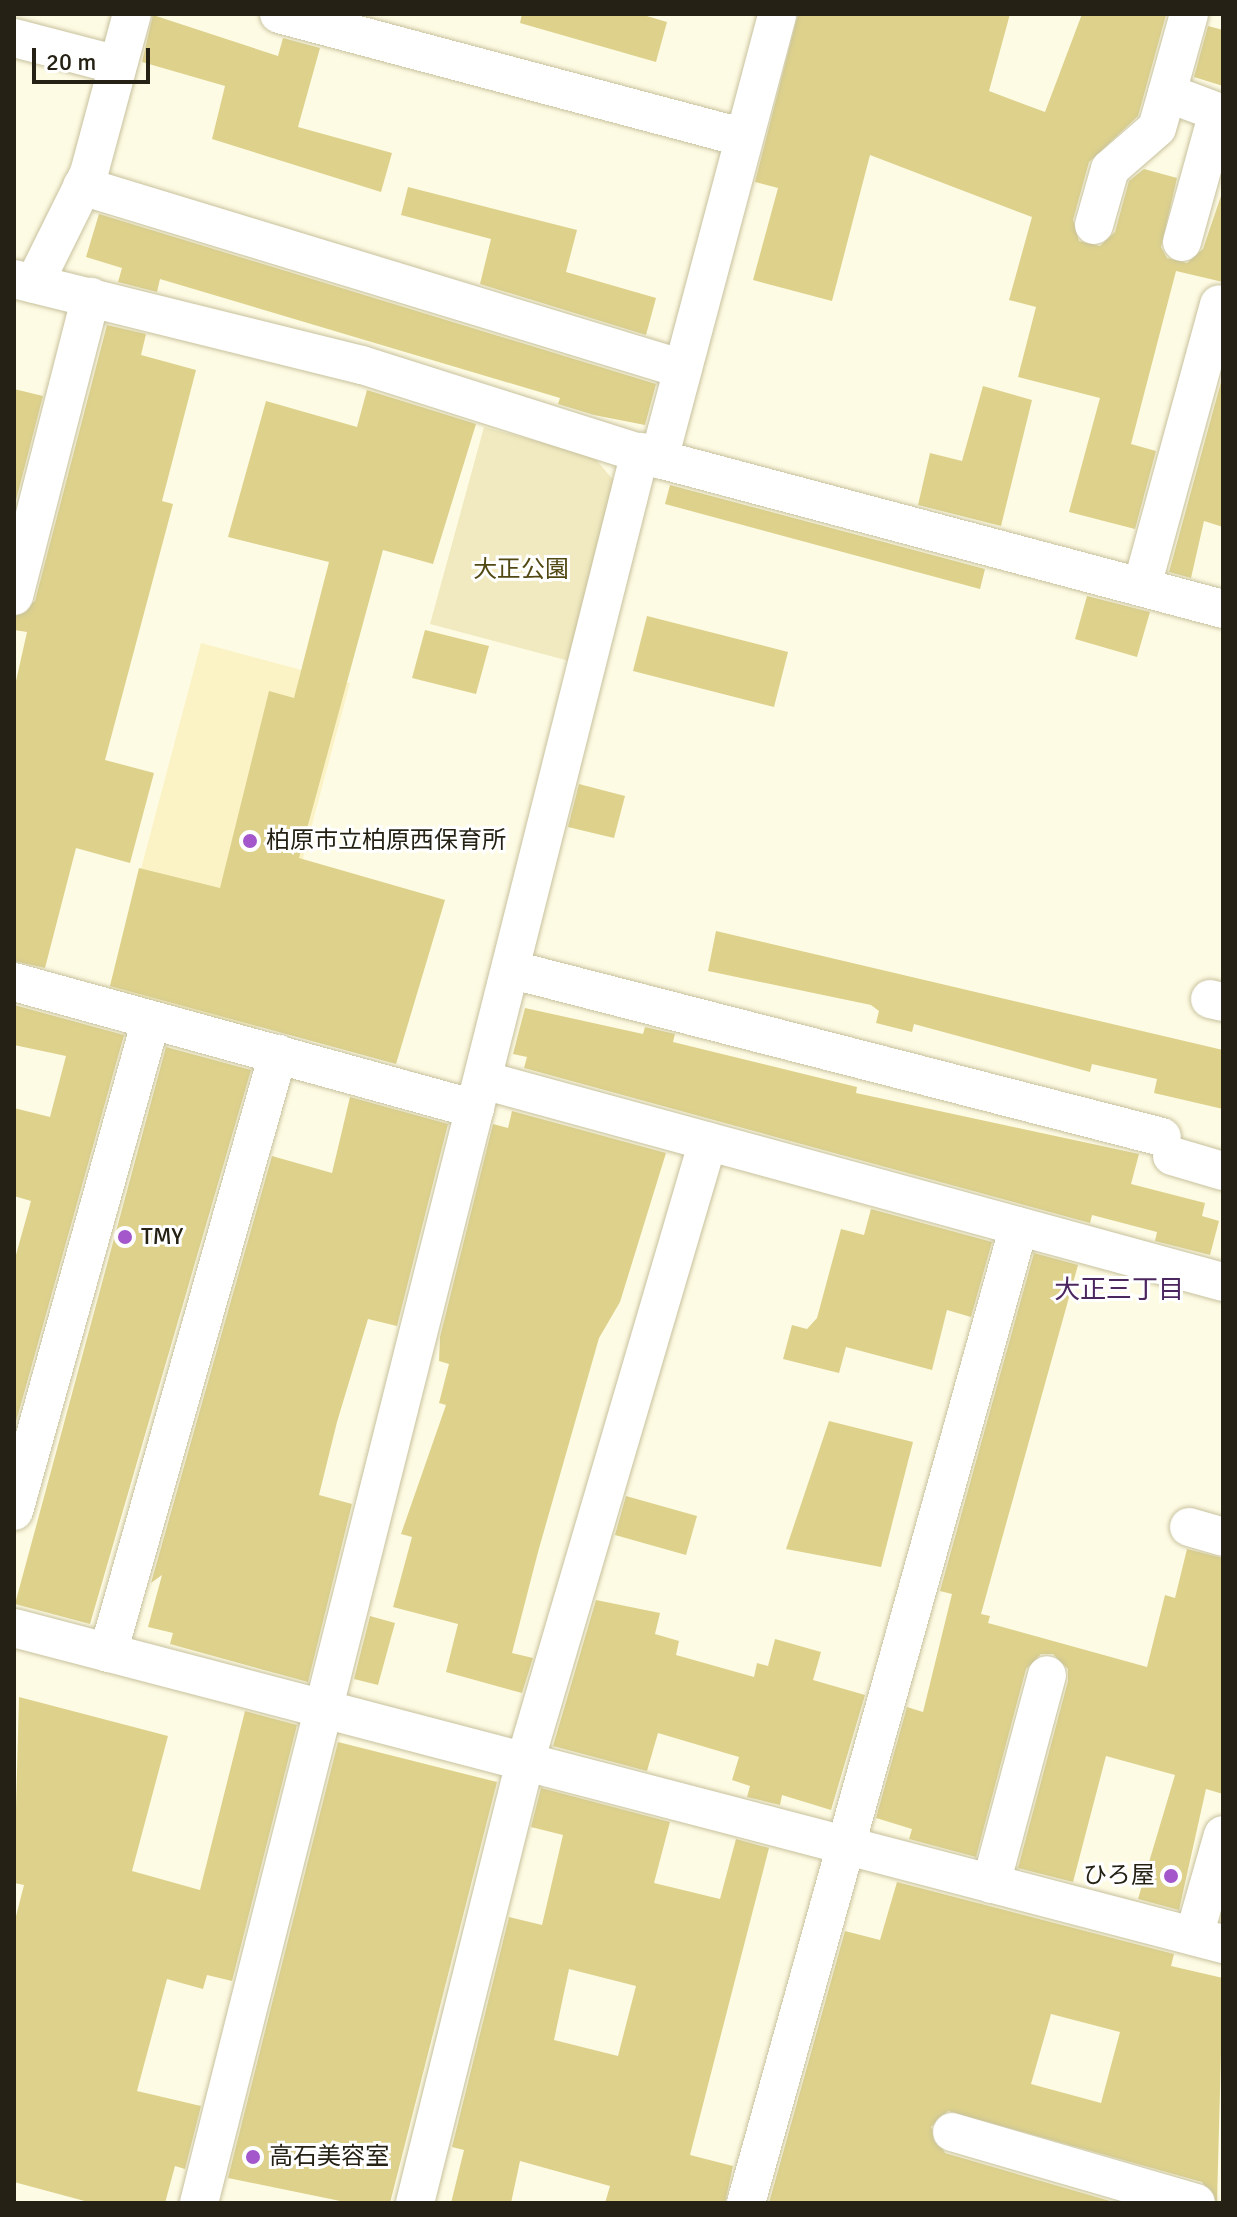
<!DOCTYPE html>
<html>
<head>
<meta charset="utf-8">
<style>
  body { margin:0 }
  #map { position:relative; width:1237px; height:2217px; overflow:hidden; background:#fefbe4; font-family:Signika,"Noto Sans JP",sans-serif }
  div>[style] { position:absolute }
  .built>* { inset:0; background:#fbf3c6 }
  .green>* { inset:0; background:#f1eac0 }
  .building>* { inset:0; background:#ddd18c }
  .roads { filter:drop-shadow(0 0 2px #c7c19d) drop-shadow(0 0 2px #c7c19d) }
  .minor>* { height:38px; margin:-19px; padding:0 19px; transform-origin:19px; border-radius:19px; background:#fff }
  .dots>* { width:22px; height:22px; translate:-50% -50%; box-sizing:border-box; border:4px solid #fff; border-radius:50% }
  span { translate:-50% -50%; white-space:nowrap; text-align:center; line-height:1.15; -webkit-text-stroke:6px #fff; paint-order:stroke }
  .park-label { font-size:24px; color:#514813 }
  .poi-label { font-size:24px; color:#252215 }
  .left { translate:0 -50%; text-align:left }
  .right { translate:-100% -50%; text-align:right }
  .neighbourhood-label { font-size:26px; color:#4c275f }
  .frame { position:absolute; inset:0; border:16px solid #252215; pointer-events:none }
  .scale { position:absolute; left:32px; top:48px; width:118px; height:36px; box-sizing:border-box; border:4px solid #252215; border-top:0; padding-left:10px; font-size:24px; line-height:28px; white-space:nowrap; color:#252215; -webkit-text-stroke:6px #fff; paint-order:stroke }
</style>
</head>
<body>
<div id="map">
  <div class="built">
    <div style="clip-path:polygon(201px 643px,350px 683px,255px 1037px,107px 997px)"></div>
  </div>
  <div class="green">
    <div style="clip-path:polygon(484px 427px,593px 456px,620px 488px,573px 662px,430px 624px)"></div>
  </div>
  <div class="building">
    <div style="clip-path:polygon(522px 14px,640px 14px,667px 22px,656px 62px,520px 23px)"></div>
    <div style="clip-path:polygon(798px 14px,1010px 14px,989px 91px,1045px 112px,1082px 14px,1166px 15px,1138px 116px,1089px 162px,1073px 220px,1079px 241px,1100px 246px,1115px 232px,1129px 181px,1144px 169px,1177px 178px,1161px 247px,1167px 258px,1187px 263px,1203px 249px,1223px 190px,1223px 282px,1176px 271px,1131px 444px,1156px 451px,1135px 529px,1069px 512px,1100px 398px,1018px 377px,1036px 307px,1009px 300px,1032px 217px,870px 155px,832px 301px,753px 280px,778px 188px,755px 182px)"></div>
    <div style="clip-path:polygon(153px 15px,278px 56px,283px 38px,320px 48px,298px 127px,392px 153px,381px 192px,212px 139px,225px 86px,142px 62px)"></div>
    <div style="clip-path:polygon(1208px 26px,1223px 30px,1223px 86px,1194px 77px)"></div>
    <div style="clip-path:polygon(408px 187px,577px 230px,566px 272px,656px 298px,646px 335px,480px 284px,491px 239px,401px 215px)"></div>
    <div style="clip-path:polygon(99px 214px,656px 384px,645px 425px,594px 415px,558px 404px,560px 398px,160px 279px,157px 292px,118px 282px,122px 268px,86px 257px)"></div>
    <div style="clip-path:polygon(107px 325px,146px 334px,141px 355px,196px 370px,162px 501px,173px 504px,105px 760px,154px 773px,130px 863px,76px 848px,45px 968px,14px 961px,14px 690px,27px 632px,14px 630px,14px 617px,35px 601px)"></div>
    <div style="clip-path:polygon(1221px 382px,1223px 527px,1204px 521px,1191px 578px,1169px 572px)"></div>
    <div style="clip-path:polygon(983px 386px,1032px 400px,1001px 526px,918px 505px,930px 453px,962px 461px)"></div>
    <div style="clip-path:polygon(14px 389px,43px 396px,14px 508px)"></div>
    <div style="clip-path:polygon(367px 390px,476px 424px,433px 564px,383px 550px,299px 858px,445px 900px,396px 1064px,110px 986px,139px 868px,220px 888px,269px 691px,294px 698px,329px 562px,228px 537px,266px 401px,357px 427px)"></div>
    <div style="clip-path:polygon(670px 485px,985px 569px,980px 589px,665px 504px)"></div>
    <div style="clip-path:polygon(1087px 596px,1150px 612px,1137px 657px,1075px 639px)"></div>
    <div style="clip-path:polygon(647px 616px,788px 652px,774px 707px,633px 671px)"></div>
    <div style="clip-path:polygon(425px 630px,489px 646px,476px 694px,412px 678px)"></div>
    <div style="clip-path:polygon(579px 784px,625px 796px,614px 838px,568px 827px)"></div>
    <div style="clip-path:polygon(716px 931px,1223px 1050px,1223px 1109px,1154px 1093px,1157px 1079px,1092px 1064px,1090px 1072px,914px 1024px,912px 1032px,876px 1023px,879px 1011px,871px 1005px,708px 971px)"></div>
    <div style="clip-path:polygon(14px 1005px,124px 1035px,14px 1429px,14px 1262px,31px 1201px,14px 1196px,14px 1108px,50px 1117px,66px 1056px,14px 1045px)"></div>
    <div style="clip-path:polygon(525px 1008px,643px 1034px,645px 1027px,675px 1034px,673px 1042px,857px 1087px,856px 1093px,1139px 1154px,1131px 1184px,1205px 1203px,1202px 1216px,1219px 1221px,1210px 1255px,1155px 1241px,1157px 1232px,1092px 1215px,1090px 1223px,524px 1068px,527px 1057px,513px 1054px)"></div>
    <div style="clip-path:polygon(166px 1047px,251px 1070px,90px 1624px,15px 1604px)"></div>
    <div style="clip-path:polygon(350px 1097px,448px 1124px,397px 1326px,368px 1319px,337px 1422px,319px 1495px,352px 1504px,308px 1682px,170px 1644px,173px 1633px,148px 1627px,162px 1575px,151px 1583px,272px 1156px,332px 1173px)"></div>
    <div style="clip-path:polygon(512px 1111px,666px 1153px,620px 1302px,599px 1338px,538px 1552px,512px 1653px,533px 1658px,522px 1693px,446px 1672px,458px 1624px,393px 1607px,412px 1537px,401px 1534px,446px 1405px,439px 1403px,449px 1364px,439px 1361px,440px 1337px,493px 1124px,508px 1128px)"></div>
    <div style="clip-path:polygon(871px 1209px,992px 1242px,971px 1317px,947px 1310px,932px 1370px,846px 1347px,839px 1373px,783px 1359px,792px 1325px,807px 1329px,817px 1318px,841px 1229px,864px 1235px)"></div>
    <div style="clip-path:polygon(1034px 1253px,1078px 1265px,981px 1614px,990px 1616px,988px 1623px,1147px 1667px,1165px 1595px,1175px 1598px,1187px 1549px,1223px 1558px,1223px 1794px,1206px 1789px,1179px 1910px,1138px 1899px,1175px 1775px,1106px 1756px,1073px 1882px,1018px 1868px,1068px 1681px,1068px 1669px,1053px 1654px,1041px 1654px,1026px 1669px,976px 1857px,909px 1839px,912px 1829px,876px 1818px,907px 1707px,923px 1712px,952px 1594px,940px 1591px)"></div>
    <div style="clip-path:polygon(829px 1421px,913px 1442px,881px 1567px,786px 1549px)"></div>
    <div style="clip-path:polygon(626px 1496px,697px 1516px,686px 1555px,615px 1535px)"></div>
    <div style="clip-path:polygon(596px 1600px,660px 1613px,655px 1634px,679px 1641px,676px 1655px,754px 1677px,757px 1663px,768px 1666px,775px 1639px,821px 1652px,813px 1680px,865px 1695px,831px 1810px,782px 1795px,780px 1805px,747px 1797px,750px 1786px,732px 1780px,739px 1757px,658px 1733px,647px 1771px,553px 1746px)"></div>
    <div style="clip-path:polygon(370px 1616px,395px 1623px,378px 1685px,354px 1679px)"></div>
    <div style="clip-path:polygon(19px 1697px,168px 1736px,132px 1871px,200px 1890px,245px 1711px,297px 1725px,232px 1981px,207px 1975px,203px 1989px,167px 1979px,137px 2091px,201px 2106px,185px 2169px,175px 2166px,165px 2203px,92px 2203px,14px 2182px,14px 1924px,24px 1885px,14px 1883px)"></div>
    <div style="clip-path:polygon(338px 1742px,497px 1782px,390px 2203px,350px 2203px,228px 2178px)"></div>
    <div style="clip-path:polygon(evenodd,541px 1788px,670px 1822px,654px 1883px,720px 1899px,736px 1839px,769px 1848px,690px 2155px,733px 2166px,725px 2203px,605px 2203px,610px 2186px,520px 2161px,511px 2203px,451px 2203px,464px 2150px,452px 2147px,509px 1917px,542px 1925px,563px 1835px,531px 1827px,541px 1788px,569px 1969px,636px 1986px,618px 2056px,554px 2040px,569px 1969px)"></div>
    <div style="clip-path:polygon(evenodd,897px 1882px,1174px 1954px,1171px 1966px,1223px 1978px,1217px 2203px,1202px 2182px,948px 2111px,931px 2127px,945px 2153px,1117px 2203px,769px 2203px,845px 1931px,880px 1940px,897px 1882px,1051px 2014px,1120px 2032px,1101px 2103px,1031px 2084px,1051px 2014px)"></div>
  </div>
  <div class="roads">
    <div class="minor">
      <div style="left:279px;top:14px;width:481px;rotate:14.9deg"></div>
      <div style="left:14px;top:38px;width:107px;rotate:14.6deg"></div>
      <div style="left:82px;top:186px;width:628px;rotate:16.94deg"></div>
      <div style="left:1094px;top:225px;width:58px;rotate:-74.1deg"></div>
      <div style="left:1110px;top:169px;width:62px;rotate:-41.1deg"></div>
      <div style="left:1157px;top:128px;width:36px;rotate:-74deg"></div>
      <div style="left:1182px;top:242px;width:135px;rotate:-74.5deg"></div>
      <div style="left:1218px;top:112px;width:54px;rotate:-159.6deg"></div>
      <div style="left:1167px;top:93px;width:82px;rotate:-74.4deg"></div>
      <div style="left:14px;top:279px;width:358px;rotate:13.9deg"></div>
      <div style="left:362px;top:365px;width:312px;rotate:17.6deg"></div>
      <div style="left:659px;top:459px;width:584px;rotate:14.89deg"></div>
      <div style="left:34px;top:284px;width:124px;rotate:-63.6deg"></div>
      <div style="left:89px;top:173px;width:165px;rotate:-74.9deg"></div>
      <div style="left:659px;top:459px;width:460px;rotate:-75.1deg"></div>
      <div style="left:1142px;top:586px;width:292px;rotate:-74.7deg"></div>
      <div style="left:14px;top:596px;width:309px;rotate:-75.6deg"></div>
      <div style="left:513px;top:970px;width:670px;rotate:14.43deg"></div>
      <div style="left:14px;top:982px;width:478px;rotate:15.4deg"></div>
      <div style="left:1210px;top:999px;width:13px;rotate:13deg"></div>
      <div style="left:483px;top:1080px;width:767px;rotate:15.27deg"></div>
      <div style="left:1172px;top:1156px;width:53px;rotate:16.4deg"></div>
      <div style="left:14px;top:1511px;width:510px;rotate:-74.41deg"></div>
      <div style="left:1189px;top:1527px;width:35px;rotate:16deg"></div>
      <div style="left:14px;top:1628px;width:1250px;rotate:14.65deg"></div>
      <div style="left:108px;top:1653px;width:623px;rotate:-74.16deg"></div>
      <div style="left:991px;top:1884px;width:216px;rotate:-75deg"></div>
      <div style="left:1194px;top:1936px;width:105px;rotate:-74deg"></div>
      <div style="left:952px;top:2132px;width:254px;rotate:16.2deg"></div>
      <div style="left:199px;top:2203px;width:1806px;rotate:-75.86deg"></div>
      <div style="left:415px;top:2203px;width:455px;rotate:-76deg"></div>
      <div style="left:525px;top:1762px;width:647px;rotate:-73.58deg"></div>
      <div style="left:746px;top:2203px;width:1014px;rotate:-74.39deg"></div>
    </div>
  </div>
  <div class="dots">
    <div style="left:250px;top:841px;background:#a357ca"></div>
    <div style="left:125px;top:1237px;background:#a357ca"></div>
    <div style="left:1171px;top:1876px;background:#a357ca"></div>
    <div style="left:253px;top:2157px;background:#a357ca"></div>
  </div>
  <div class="park-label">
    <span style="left:521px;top:570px">大正公園</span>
  </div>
  <div class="poi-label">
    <span class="left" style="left:266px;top:841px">柏原市立柏原西保育所</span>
    <span class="left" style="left:141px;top:1237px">TMY</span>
    <span class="right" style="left:1155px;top:1876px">ひろ屋</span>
    <span class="left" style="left:269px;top:2157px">高石美容室</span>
  </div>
  <div class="neighbourhood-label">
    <span style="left:1119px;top:1291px">大正三丁目</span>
  </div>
  <div class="frame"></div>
  <div class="scale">20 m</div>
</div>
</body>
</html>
